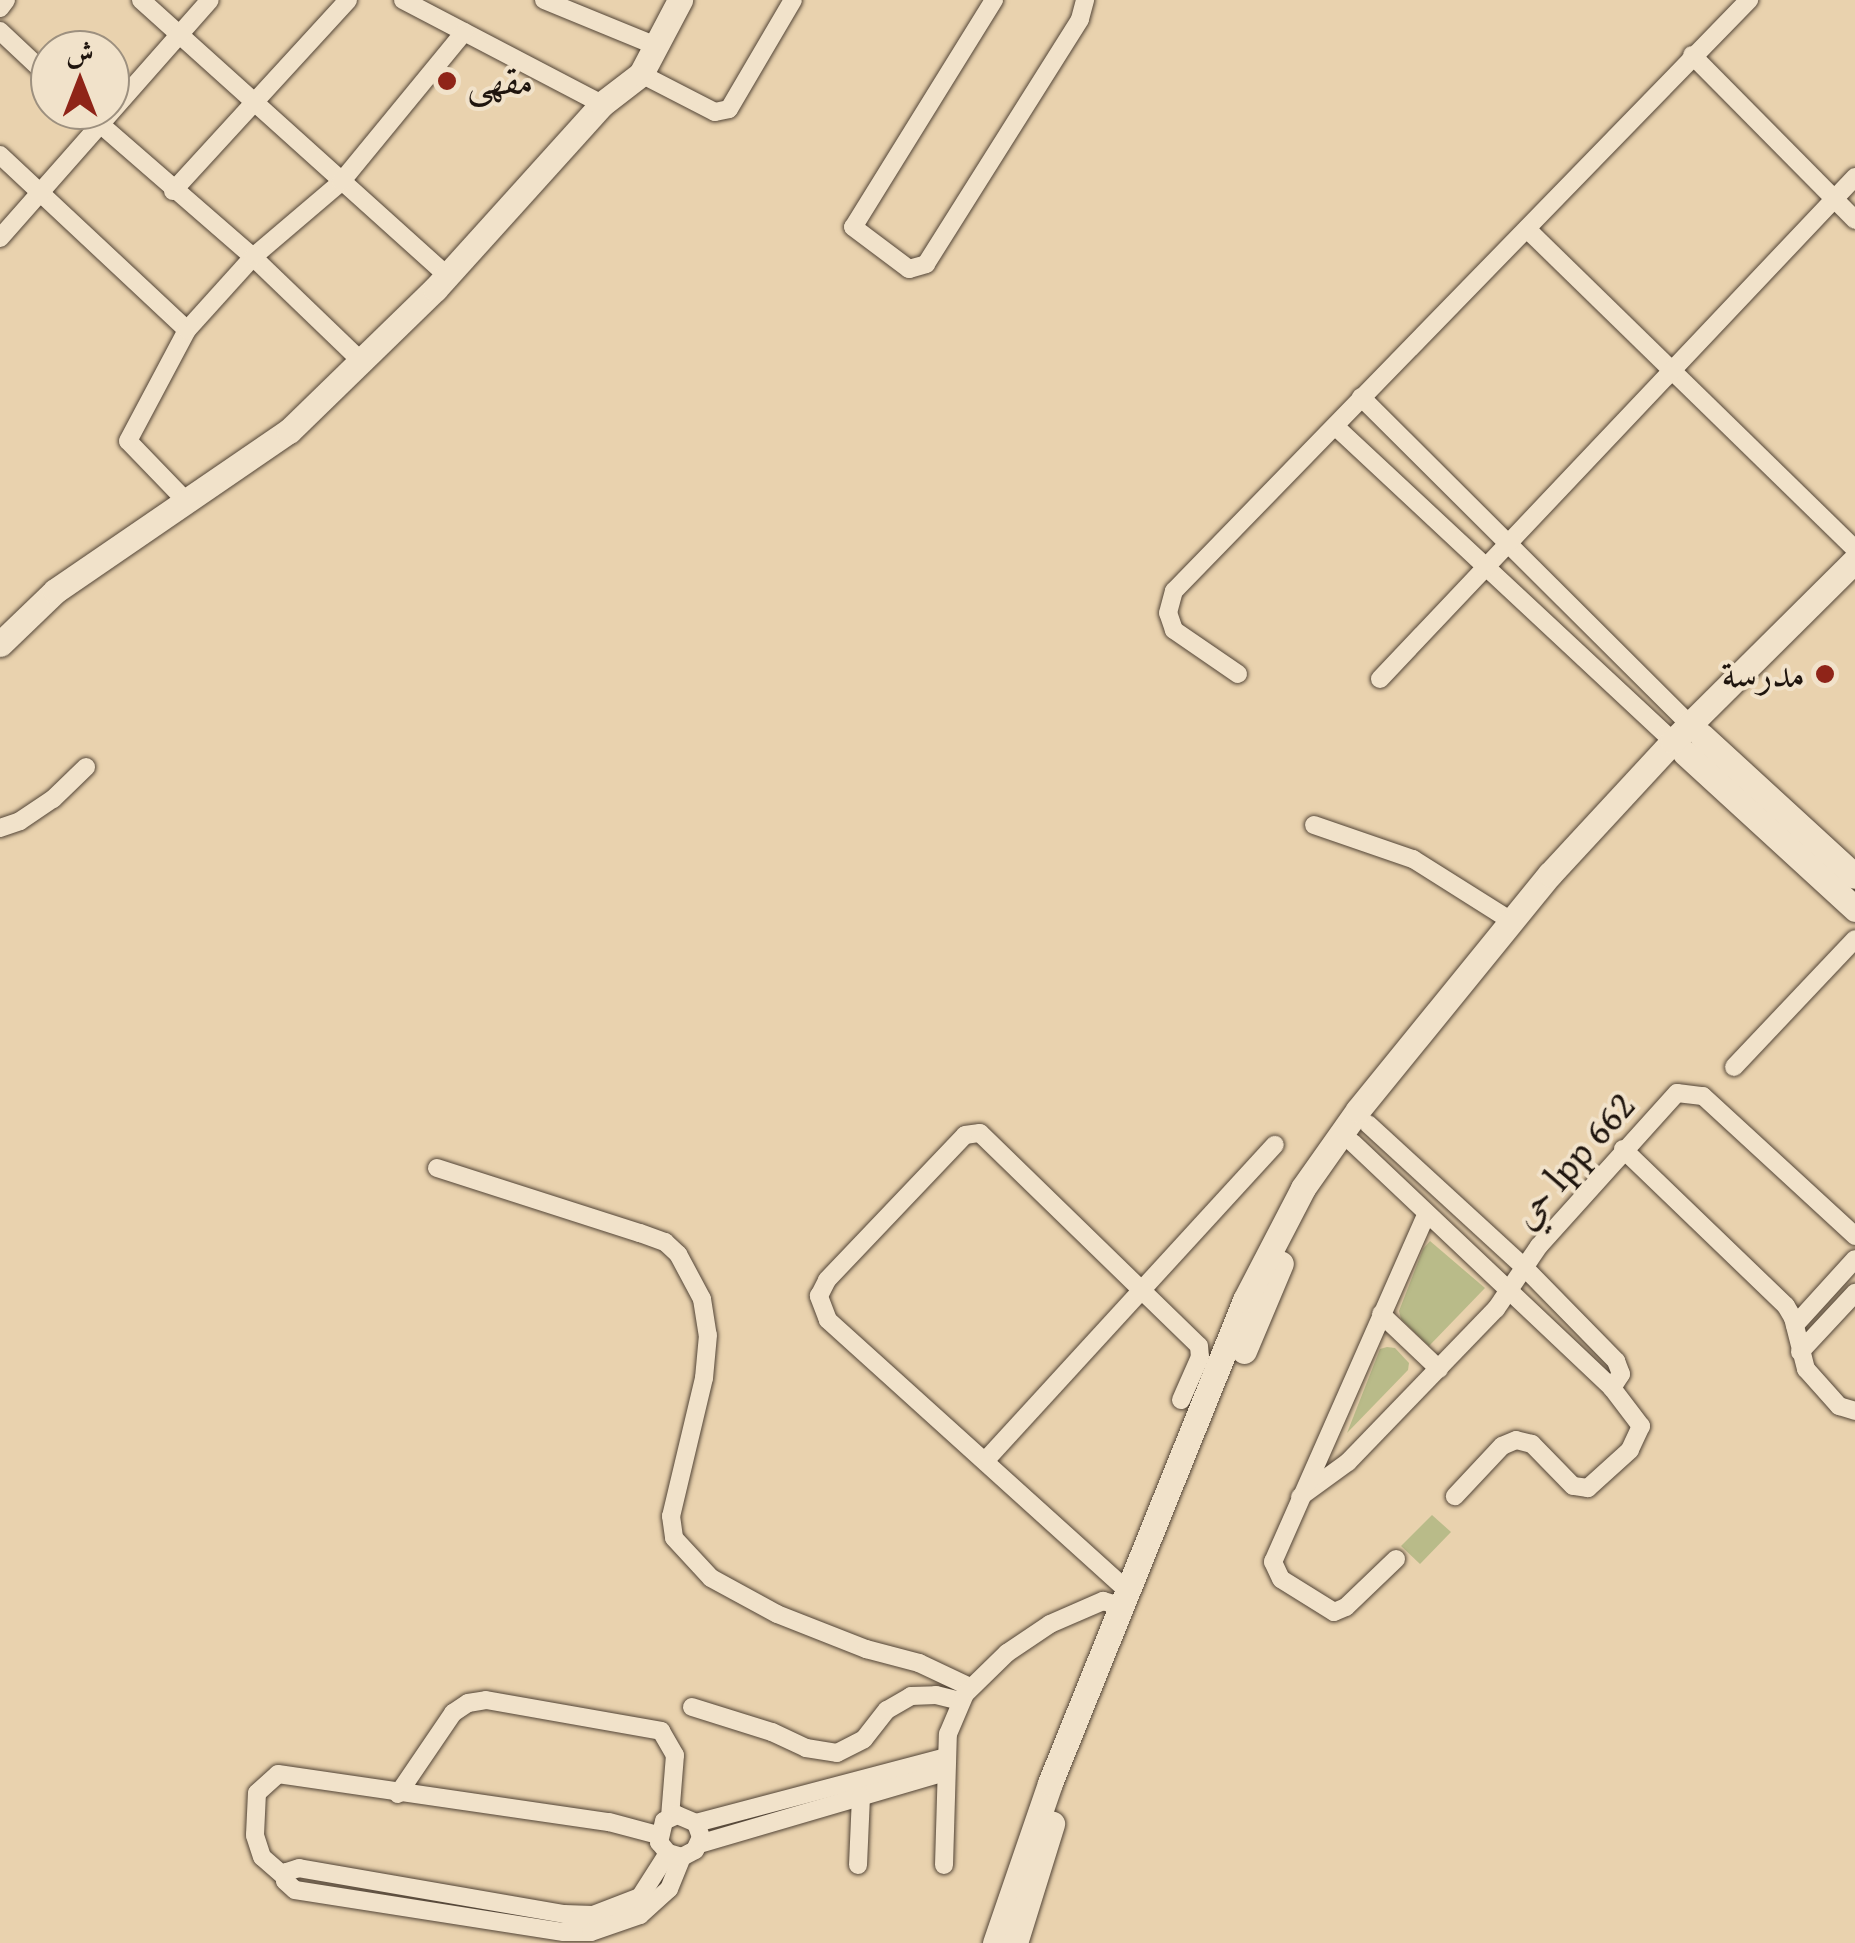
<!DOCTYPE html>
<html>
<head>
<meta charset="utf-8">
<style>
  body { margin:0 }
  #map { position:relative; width:1855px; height:1943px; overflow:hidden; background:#e9d2ae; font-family:"Gentium Book Plus",Amiri,serif }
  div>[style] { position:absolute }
  .green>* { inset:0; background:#b9bb89 }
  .roads { filter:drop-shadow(0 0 2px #524436) drop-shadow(0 0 2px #524436) }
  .street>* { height:18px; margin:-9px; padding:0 9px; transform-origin:9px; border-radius:9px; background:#f1e2ca }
  .secondary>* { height:25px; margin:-12.5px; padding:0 12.5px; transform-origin:12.5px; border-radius:12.5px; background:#f1e2ca }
  .dots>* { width:28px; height:28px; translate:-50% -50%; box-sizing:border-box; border:5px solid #f1e2ca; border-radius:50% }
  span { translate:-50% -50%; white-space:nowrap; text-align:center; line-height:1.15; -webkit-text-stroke:8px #f1e2ca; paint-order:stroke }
  .poi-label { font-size:38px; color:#1f150e }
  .left { translate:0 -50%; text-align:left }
  .right { translate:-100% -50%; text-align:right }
  .street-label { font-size:38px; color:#1f150e }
  .north { position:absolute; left:30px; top:30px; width:100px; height:100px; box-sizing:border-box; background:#f1e2ca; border:2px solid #9d907f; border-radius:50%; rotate:0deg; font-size:28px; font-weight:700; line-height:40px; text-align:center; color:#1f150e }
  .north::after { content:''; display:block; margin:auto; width:35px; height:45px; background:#8f2418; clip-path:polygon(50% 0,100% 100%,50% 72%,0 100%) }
</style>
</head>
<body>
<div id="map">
  <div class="green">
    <div style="clip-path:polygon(1430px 1241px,1485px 1288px,1429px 1346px,1401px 1319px,1399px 1311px,1423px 1249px)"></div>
    <div style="clip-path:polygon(1387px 1347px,1395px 1348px,1409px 1363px,1408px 1370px,1347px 1433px,1380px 1349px)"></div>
    <div style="clip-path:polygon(1432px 1515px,1451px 1532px,1420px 1564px,1401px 1546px)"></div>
  </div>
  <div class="roads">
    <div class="street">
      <div style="left:141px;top:0;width:412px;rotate:42deg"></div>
      <div style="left:403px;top:0;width:225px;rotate:27.6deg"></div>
      <div style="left:544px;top:0;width:121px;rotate:22.3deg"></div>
      <div style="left:994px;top:0;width:267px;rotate:121.8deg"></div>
      <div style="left:853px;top:227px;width:70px;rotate:36.9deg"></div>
      <div style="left:909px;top:269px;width:18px;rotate:-16deg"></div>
      <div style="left:926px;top:264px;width:289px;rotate:-57.8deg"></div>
      <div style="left:1080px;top:19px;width:20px;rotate:-75deg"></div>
      <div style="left:0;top:8px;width:10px;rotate:-53deg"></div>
      <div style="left:0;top:31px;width:69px;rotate:43.2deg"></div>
      <div style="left:1692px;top:55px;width:232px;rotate:45.3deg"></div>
      <div style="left:641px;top:74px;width:83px;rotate:27.2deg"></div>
      <div style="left:715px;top:112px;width:14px;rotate:-12deg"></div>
      <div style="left:729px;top:109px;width:126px;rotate:-59.6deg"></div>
      <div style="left:84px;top:110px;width:224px;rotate:41deg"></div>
      <div style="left:253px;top:257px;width:150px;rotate:43.9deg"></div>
      <div style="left:0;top:155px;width:256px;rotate:43.1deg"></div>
      <div style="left:173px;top:191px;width:259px;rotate:-47.5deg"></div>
      <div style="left:1527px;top:229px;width:458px;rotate:44.3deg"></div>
      <div style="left:0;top:238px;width:317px;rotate:-48.6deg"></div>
      <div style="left:1361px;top:397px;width:476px;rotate:44.9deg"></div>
      <div style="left:1336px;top:427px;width:469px;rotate:43deg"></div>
      <div style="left:186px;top:501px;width:83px;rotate:-134deg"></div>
      <div style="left:128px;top:441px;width:126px;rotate:-62deg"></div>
      <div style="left:187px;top:330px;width:98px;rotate:-47.9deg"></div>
      <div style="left:253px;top:257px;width:116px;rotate:-40.4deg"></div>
      <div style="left:341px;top:182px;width:194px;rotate:-50.6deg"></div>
      <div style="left:1238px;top:674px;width:78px;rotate:-145.5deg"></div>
      <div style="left:1174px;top:630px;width:18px;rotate:-109deg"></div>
      <div style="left:1168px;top:613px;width:23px;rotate:-75deg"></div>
      <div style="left:1174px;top:591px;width:825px;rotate:-45.79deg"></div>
      <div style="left:1380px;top:679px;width:691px;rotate:-46.58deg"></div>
      <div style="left:1314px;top:825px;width:105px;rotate:19deg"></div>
      <div style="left:1413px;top:859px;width:115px;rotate:32.2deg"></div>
      <div style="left:0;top:828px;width:21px;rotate:-19deg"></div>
      <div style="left:20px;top:821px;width:40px;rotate:-34deg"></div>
      <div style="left:53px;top:799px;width:46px;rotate:-44.1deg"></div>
      <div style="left:1734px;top:1067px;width:176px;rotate:-46.6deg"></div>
      <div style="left:1368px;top:1124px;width:212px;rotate:42.5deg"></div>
      <div style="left:1524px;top:1267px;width:132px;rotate:45.6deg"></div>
      <div style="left:1616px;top:1361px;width:14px;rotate:69deg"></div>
      <div style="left:1621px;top:1374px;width:17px;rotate:123deg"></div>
      <div style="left:1353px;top:1143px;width:357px;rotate:43.4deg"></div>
      <div style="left:1612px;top:1388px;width:48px;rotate:52.7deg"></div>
      <div style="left:1641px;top:1426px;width:26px;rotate:115deg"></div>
      <div style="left:1630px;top:1450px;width:57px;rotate:137.9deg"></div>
      <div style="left:1588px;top:1488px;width:15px;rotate:-172deg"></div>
      <div style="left:1573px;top:1486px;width:59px;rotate:-134.3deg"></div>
      <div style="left:1532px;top:1444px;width:16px;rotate:-166deg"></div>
      <div style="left:1516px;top:1440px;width:15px;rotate:157deg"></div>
      <div style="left:1502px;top:1446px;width:69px;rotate:133.2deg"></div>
      <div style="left:1623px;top:1149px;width:226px;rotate:43.9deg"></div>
      <div style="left:1786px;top:1306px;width:14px;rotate:60deg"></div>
      <div style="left:1793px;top:1318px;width:53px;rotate:75.7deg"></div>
      <div style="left:1806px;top:1369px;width:50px;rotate:48.3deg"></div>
      <div style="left:1839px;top:1406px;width:17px;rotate:17deg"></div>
      <div style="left:437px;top:1168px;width:213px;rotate:17.8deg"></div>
      <div style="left:640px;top:1233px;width:27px;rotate:20deg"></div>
      <div style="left:665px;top:1242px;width:18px;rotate:43deg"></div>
      <div style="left:678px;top:1254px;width:51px;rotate:61.9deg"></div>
      <div style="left:702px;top:1299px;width:36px;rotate:81deg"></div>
      <div style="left:708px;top:1335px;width:43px;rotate:95.3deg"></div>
      <div style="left:704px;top:1378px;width:142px;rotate:103.4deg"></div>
      <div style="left:671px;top:1516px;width:22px;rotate:82deg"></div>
      <div style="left:674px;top:1538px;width:54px;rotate:47.2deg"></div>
      <div style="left:711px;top:1578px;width:75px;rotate:28.6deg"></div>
      <div style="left:777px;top:1614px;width:96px;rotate:21.5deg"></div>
      <div style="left:866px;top:1649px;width:55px;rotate:14.8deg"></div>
      <div style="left:919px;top:1663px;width:56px;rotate:25.2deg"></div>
      <div style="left:1381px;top:1314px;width:80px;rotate:43.5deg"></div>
      <div style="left:1795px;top:1325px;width:89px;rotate:-47.7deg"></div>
      <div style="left:1800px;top:1352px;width:81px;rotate:-47deg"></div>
      <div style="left:985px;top:1461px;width:429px;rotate:-47.5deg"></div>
      <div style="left:1300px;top:1497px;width:59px;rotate:-36.1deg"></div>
      <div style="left:1348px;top:1462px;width:213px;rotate:-46deg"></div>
      <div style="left:1496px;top:1309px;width:76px;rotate:-55.7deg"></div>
      <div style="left:1539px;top:1246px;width:206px;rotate:-48deg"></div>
      <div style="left:1677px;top:1093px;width:26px;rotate:7deg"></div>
      <div style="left:1703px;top:1096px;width:207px;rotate:42.6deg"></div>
      <div style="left:1396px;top:1559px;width:69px;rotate:136.2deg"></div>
      <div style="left:1346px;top:1607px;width:13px;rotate:157deg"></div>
      <div style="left:1334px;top:1612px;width:62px;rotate:-148.1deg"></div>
      <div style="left:1281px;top:1579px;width:19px;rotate:-115deg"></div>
      <div style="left:1273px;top:1562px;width:381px;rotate:-66.2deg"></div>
      <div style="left:1129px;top:1592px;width:406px;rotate:-137.9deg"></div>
      <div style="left:828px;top:1320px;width:26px;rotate:-111deg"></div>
      <div style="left:819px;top:1296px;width:18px;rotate:-63deg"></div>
      <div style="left:827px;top:1280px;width:200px;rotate:-46.4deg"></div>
      <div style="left:965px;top:1135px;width:15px;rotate:-8deg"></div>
      <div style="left:980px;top:1133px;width:305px;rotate:44.2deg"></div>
      <div style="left:1199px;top:1346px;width:11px;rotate:85deg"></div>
      <div style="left:1200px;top:1357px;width:47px;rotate:113.8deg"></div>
      <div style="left:692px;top:1707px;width:84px;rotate:17.4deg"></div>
      <div style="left:772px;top:1732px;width:38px;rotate:25deg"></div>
      <div style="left:806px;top:1748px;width:31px;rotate:9deg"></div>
      <div style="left:837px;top:1753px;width:30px;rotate:-27deg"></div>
      <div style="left:864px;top:1739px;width:37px;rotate:-52deg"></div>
      <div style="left:887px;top:1710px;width:28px;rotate:-30deg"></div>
      <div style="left:911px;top:1696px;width:25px;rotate:-2deg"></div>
      <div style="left:936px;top:1695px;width:25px;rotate:14deg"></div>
      <div style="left:398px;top:1794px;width:98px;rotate:-55.8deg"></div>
      <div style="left:453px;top:1713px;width:18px;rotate:-34deg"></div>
      <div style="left:468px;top:1703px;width:18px;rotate:-9deg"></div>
      <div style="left:486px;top:1700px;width:178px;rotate:10deg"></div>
      <div style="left:661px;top:1731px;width:28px;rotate:60deg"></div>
      <div style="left:675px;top:1755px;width:62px;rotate:94.6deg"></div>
      <div style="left:696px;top:1823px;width:259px;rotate:-14.8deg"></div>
      <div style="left:699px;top:1844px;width:256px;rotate:-16.3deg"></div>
      <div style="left:668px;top:1853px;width:52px;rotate:122.5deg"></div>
      <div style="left:640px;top:1897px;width:50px;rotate:159deg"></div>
      <div style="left:593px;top:1915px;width:29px;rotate:-178deg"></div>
      <div style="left:564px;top:1914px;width:269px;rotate:-170.2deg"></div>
      <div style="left:299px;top:1868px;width:13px;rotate:162deg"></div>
      <div style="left:287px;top:1872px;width:9px;rotate:103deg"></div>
      <div style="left:285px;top:1881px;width:13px;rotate:42deg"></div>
      <div style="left:295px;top:1890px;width:272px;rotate:8.9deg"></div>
      <div style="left:564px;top:1932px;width:27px"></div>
      <div style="left:591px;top:1932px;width:52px;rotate:-19.1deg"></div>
      <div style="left:640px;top:1915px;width:39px;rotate:-42deg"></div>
      <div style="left:669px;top:1889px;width:35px;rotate:-68deg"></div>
      <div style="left:682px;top:1857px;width:15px;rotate:-28deg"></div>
      <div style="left:695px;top:1850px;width:14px;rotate:-65deg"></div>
      <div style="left:701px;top:1837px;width:15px;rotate:-110deg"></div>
      <div style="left:696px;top:1823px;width:21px;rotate:-157deg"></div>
      <div style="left:677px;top:1815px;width:14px;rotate:155deg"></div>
      <div style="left:664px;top:1821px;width:22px;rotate:103deg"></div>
      <div style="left:659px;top:1842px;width:14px;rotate:51deg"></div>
      <div style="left:668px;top:1853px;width:15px;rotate:16deg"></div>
      <div style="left:858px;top:1865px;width:69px;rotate:-87.5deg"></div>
      <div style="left:944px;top:1865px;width:131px;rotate:-88.3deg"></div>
      <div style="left:948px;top:1734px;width:43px;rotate:-67deg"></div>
      <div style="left:965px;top:1694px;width:59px;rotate:-44.3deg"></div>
      <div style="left:1007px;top:1653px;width:52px;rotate:-34deg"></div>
      <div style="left:1050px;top:1624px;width:58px;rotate:-23.5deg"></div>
      <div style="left:1103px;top:1601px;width:22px;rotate:16deg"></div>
      <div style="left:285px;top:1877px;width:30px;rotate:-139deg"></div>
      <div style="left:262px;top:1857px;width:23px;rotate:-108deg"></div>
      <div style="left:255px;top:1835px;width:42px;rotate:-87.3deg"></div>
      <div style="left:257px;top:1793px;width:28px;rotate:-42deg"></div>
      <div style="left:278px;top:1774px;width:334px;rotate:8.3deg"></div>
      <div style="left:609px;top:1822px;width:51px;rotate:14.9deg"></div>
    </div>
    <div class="secondary">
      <div style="left:0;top:644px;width:76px;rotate:-43.9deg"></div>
      <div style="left:55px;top:591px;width:283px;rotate:-34.4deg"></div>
      <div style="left:289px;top:431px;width:204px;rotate:-44.2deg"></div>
      <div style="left:435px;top:289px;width:249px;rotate:-47.9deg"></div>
      <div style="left:602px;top:104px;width:49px;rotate:-37.6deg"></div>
      <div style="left:641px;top:74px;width:84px;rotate:-62.2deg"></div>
      <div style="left:1702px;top:736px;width:207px;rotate:42.5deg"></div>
      <div style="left:1685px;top:753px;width:231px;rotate:42.5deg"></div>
      <div style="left:1244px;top:1351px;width:95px;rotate:-67.2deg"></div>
      <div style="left:995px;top:1943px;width:169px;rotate:-71deg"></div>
      <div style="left:1050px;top:1783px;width:521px;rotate:-68.01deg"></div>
      <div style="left:1245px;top:1300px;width:126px;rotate:-62.6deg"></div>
      <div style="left:1303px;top:1188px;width:95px;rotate:-54.8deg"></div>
      <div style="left:1358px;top:1110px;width:304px;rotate:-50.9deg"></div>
      <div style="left:1550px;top:874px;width:181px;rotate:-47.2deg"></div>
      <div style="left:1673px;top:741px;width:257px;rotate:-44.8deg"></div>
      <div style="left:1015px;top:1943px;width:125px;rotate:-72.7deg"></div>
    </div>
  </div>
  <div class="dots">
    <div style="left:447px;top:81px;background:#8f2418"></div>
    <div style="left:1825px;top:674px;background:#8f2418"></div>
  </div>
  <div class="poi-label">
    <span class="left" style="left:467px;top:81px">مقهى</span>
    <span class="right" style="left:1805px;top:674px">مدرسة</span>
  </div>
  <div class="street-label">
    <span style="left:1573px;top:1160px;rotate:-49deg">حي lpp 662</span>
  </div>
  <div class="north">ش</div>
</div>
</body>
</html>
